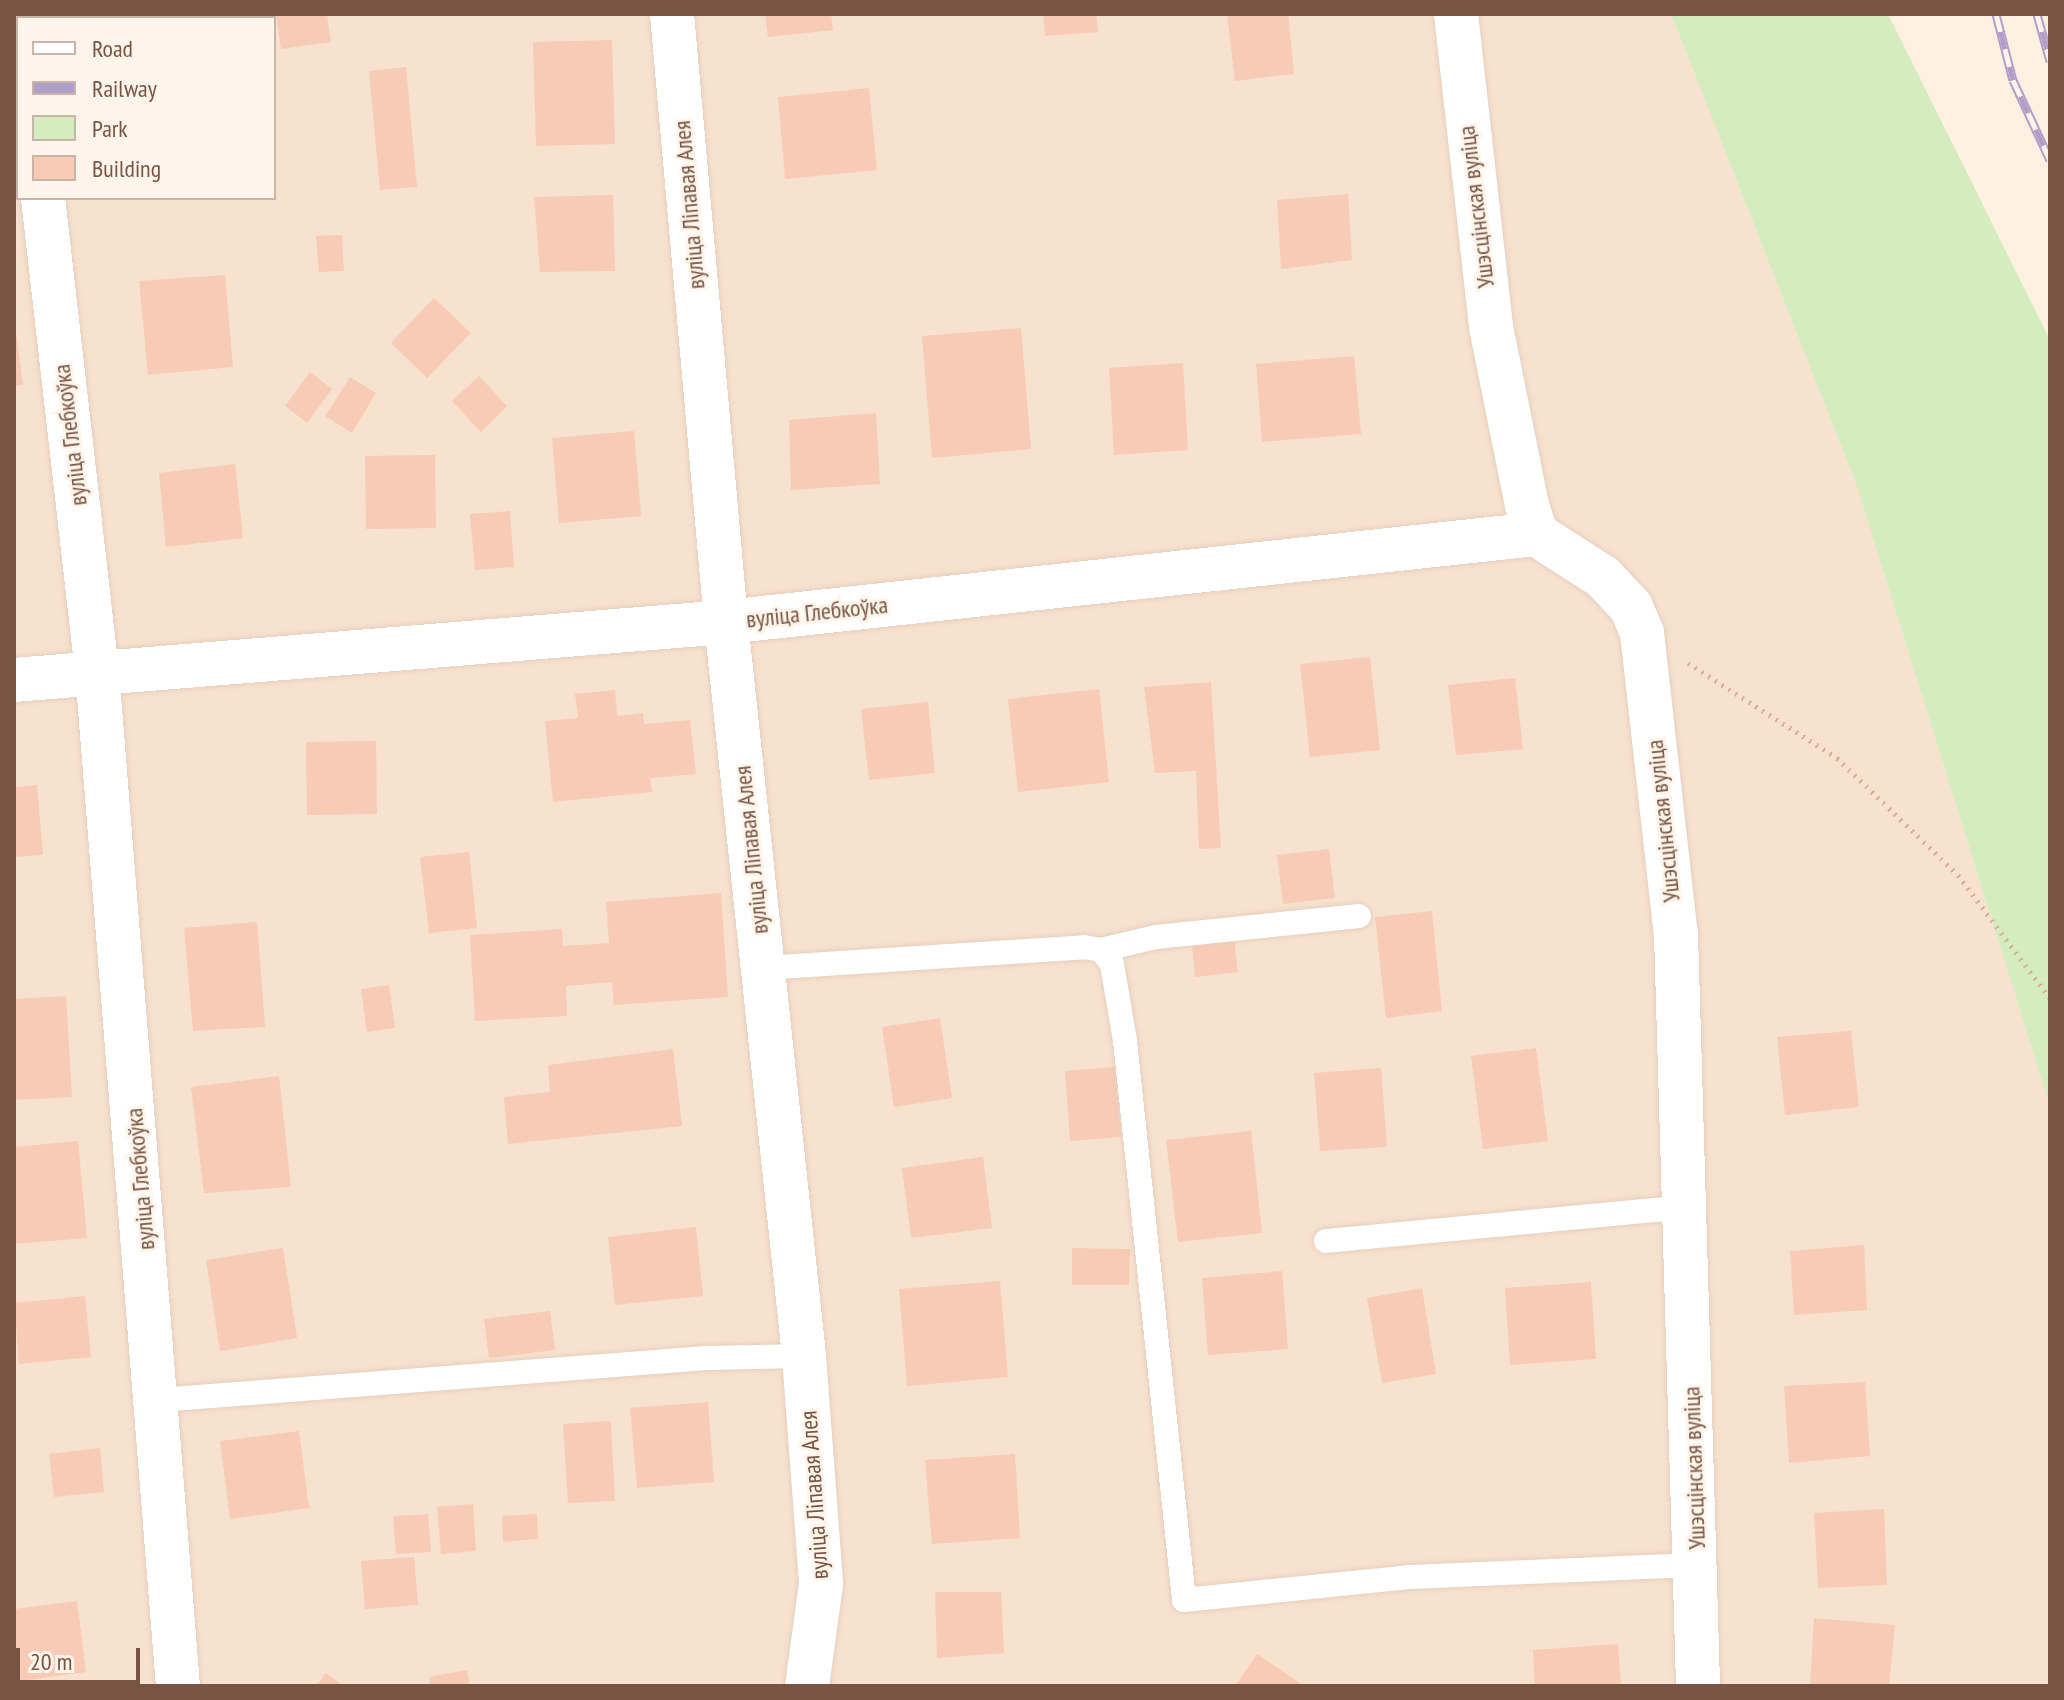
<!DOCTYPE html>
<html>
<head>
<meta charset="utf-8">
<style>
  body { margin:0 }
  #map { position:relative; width:2064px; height:1700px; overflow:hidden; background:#fef1e1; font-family:"PT Sans Narrow",sans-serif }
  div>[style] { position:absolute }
  .residential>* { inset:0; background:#f7e2cf }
  .green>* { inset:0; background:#d5edbe }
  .building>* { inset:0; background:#f7cbb6 }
  .path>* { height:5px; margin-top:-2.5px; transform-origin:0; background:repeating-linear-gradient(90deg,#dbae99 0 2px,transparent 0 8px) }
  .roads { filter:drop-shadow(0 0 2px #e6cebe) drop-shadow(0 0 2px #e6cebe) }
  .lane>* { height:24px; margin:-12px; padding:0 12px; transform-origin:12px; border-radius:12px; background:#fff }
  .street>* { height:44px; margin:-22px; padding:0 22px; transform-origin:22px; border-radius:22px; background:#fff }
  .rail>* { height:9px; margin-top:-4.5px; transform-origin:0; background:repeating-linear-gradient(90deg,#fff5ea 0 18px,#b29fc9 0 36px); box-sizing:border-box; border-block:2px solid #b29fc9 }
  span { translate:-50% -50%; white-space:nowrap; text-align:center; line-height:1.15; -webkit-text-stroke:6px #fff5ea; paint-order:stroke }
  .street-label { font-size:24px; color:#785445 }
  .frame { position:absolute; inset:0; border:16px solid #785445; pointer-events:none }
  .legend { position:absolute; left:16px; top:16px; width:260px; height:184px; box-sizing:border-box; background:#fff5ea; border:2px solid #c9b5a8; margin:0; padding:10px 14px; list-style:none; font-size:24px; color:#785445 }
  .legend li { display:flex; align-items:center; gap:16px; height:40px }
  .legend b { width:40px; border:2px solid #c9b5a8 }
  .scale { position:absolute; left:16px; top:1648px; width:124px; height:36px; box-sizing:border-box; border:4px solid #785445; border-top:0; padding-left:10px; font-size:24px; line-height:28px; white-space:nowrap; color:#785445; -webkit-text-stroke:6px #fff5ea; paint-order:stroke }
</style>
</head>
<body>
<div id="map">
  <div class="residential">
    <div style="clip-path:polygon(evenodd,14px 14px,1671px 14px,1856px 484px,2050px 1107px,2050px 1686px,14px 1686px,14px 14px,18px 18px,274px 18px,274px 198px,18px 198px,18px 18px)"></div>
  </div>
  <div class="green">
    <div style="clip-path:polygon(1671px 14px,1888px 14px,2050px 340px,2050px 1107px,1856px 484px)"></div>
  </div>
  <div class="building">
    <div style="clip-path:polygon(276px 14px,327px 14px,331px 42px,281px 49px)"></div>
    <div style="clip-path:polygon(765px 14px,831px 14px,833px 30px,768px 37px)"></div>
    <div style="clip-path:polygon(1043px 14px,1096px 14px,1098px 32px,1045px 36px)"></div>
    <div style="clip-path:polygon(1227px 14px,1288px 14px,1294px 74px,1235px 81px)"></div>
    <div style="clip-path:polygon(612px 40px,615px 144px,536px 146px,533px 42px)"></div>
    <div style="clip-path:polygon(406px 67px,417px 187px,380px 190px,369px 71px)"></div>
    <div style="clip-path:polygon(869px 88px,877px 170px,785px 179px,778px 97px)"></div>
    <div style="clip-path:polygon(1348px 194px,1352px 260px,1281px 269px,1277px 200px)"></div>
    <div style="clip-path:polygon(613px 195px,615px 271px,540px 272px,534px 197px)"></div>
    <div style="clip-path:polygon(342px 235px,344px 271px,319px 272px,316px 236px)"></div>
    <div style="clip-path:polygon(225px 275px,233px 367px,148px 375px,139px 281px)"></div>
    <div style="clip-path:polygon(434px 298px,471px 333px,427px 378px,391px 343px)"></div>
    <div style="clip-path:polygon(14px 317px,23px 385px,14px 386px)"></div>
    <div style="clip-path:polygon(1021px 328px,1031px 449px,932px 458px,922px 336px)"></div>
    <div style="clip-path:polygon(1354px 356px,1361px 434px,1262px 442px,1256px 364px)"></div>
    <div style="clip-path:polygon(1183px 363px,1188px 450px,1114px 455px,1109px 368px)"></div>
    <div style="clip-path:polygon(310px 372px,332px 389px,307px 423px,285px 406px)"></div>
    <div style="clip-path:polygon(479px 376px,507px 406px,481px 432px,452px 401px)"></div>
    <div style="clip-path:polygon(350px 377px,376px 393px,352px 433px,325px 416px)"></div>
    <div style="clip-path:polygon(876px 413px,880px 484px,791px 490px,789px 420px)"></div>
    <div style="clip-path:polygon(634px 431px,641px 516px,559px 523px,552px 438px)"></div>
    <div style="clip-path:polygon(435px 455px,436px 528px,366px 529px,365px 456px)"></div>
    <div style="clip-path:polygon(235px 464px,243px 538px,166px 547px,159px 473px)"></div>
    <div style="clip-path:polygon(510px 511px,514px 567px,475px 570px,470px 514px)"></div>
    <div style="clip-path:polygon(1370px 657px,1380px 750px,1310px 757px,1300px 664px)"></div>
    <div style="clip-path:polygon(1515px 678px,1523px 749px,1456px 755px,1448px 685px)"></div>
    <div style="clip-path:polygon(1211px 682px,1221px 848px,1199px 849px,1196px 771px,1155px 773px,1144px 687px)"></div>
    <div style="clip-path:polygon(1099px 689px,1109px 782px,1018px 792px,1008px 699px)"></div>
    <div style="clip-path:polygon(615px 690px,617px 716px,643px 713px,644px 724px,690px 720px,696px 774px,650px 778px,652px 792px,553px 802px,545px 721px,578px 718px,575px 694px)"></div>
    <div style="clip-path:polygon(928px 702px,935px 773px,869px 780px,861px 709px)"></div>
    <div style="clip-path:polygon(376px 741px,377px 814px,307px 815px,306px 742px)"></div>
    <div style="clip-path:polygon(37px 785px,43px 855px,14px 857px,14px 787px)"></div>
    <div style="clip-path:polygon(1329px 849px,1335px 898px,1283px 904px,1277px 855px)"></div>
    <div style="clip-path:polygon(469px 852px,477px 928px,429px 933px,420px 857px)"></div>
    <div style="clip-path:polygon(721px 893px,728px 997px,614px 1005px,612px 982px,566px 986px,567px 1016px,475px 1021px,470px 935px,562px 929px,563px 946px,609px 943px,606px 902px)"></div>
    <div style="clip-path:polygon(1432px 911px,1442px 1011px,1386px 1018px,1375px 917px)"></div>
    <div style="clip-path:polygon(257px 922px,265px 1027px,193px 1031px,184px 928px)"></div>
    <div style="clip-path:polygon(1234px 940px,1238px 972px,1195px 977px,1192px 945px)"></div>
    <div style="clip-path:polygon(389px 985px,395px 1028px,367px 1032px,361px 989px)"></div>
    <div style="clip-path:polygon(66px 996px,72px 1097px,14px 1100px,14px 999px)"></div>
    <div style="clip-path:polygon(940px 1018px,952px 1098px,894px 1107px,882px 1027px)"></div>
    <div style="clip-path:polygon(1851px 1031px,1859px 1107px,1785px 1115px,1777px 1037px)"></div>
    <div style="clip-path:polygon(1536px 1048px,1548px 1141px,1483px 1149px,1471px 1056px)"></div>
    <div style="clip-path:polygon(673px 1049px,682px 1126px,508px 1144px,504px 1097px,550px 1092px,548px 1065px)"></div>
    <div style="clip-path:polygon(1116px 1067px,1121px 1137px,1070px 1141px,1065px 1071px)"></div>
    <div style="clip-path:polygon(1381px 1068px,1387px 1147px,1320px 1151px,1314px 1073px)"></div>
    <div style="clip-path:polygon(279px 1076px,291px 1187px,204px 1193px,191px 1087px)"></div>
    <div style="clip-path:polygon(1251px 1131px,1262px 1233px,1178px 1242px,1166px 1140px)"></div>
    <div style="clip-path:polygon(78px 1141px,87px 1238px,14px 1244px,14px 1147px)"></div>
    <div style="clip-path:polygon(983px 1157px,992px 1228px,911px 1238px,902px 1168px)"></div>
    <div style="clip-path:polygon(696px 1227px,703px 1296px,615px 1305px,608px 1237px)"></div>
    <div style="clip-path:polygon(1864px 1245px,1867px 1310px,1794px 1315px,1790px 1251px)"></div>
    <div style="clip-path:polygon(283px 1248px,297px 1338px,220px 1351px,206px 1260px)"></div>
    <div style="clip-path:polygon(1072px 1248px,1130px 1249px,1129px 1285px,1072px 1285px)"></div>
    <div style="clip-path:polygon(1282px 1271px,1288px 1349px,1208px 1355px,1202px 1278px)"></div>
    <div style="clip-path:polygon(1000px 1281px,1008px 1377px,907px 1386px,899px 1289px)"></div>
    <div style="clip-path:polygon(1591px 1282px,1596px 1359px,1510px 1365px,1505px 1288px)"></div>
    <div style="clip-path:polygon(1422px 1288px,1436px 1374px,1382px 1383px,1367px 1298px)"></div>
    <div style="clip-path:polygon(85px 1296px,91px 1357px,19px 1364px,14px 1303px)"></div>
    <div style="clip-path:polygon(550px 1311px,555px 1350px,489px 1358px,484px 1319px)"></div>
    <div style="clip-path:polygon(1865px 1382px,1870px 1456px,1789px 1463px,1784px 1386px)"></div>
    <div style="clip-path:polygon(708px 1402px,714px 1482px,637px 1488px,630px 1408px)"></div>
    <div style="clip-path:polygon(611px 1421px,615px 1501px,568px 1503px,563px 1424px)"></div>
    <div style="clip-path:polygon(299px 1431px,309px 1508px,230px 1519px,220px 1441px)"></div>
    <div style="clip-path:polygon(100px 1448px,104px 1492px,54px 1497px,49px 1454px)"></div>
    <div style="clip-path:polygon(1015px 1454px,1020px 1538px,932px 1544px,925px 1460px)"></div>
    <div style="clip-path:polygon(473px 1504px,476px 1551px,441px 1554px,437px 1507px)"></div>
    <div style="clip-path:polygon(1884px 1509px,1887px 1585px,1818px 1588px,1814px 1513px)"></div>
    <div style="clip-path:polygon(428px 1514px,431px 1552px,396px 1554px,393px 1516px)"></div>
    <div style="clip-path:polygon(537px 1514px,538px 1539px,503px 1542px,502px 1516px)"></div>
    <div style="clip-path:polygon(414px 1557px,418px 1605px,365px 1609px,361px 1561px)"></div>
    <div style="clip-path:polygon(935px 1592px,1001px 1592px,1004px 1653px,937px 1658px)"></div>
    <div style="clip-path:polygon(77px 1601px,86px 1672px,14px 1682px,14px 1609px)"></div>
    <div style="clip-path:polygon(1814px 1618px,1895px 1625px,1889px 1686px,1810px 1686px)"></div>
    <div style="clip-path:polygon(1618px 1644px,1621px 1686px,1535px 1686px,1533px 1650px)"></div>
    <div style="clip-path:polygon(1257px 1654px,1304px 1686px,1235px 1686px)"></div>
    <div style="clip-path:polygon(467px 1670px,470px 1686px,430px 1686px,429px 1677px)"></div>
    <div style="clip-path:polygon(326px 1673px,343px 1686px,316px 1686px)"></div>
  </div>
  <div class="path">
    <div style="left:1688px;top:663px;width:177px;rotate:32.5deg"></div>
    <div style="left:1837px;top:758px;width:168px;rotate:44deg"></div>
    <div style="left:1958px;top:875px;width:154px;rotate:53.2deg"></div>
  </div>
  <div class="roads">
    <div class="lane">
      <div style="left:1101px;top:950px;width:57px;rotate:-13.3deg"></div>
      <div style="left:1156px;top:937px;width:204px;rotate:-5.9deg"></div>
      <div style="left:763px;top:968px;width:322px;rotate:-3.7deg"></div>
      <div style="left:1084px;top:947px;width:17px;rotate:10deg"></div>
      <div style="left:1101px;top:950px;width:18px;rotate:52deg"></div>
      <div style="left:1112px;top:964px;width:78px;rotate:80.4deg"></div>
      <div style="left:1125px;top:1041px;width:562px;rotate:83.97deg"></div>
      <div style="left:1184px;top:1600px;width:226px;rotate:-5.8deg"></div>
      <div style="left:1409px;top:1577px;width:288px;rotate:-2.4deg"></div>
      <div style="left:1326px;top:1241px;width:363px;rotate:-5.4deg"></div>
      <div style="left:159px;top:1400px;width:549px;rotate:-4.39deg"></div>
      <div style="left:706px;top:1358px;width:98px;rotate:-1.2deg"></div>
    </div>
    <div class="street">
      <div style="left:22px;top:14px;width:4px;rotate:90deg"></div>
      <div style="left:672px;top:14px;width:610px;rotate:84.92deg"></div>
      <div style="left:726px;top:622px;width:738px;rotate:83.93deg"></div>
      <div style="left:804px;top:1356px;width:229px;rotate:85.7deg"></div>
      <div style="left:821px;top:1584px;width:103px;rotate:97.8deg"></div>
      <div style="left:1456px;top:14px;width:315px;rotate:83.6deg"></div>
      <div style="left:1491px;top:327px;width:182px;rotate:78.6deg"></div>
      <div style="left:1527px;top:505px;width:30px;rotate:73deg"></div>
      <div style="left:1536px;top:534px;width:80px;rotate:32.7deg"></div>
      <div style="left:1603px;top:577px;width:41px;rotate:47deg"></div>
      <div style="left:1631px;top:607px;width:28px;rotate:67deg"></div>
      <div style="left:1642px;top:633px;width:303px;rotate:83.6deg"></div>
      <div style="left:1676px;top:934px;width:752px;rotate:88.32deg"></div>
      <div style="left:43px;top:198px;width:476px;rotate:83.5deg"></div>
      <div style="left:97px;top:671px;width:1018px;rotate:85.44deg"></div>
      <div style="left:14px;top:680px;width:714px;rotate:-4.66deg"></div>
      <div style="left:726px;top:622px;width:815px;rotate:-6.2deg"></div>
    </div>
  </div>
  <div class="rail">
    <div style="left:1996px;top:14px;width:68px;rotate:75.6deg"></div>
    <div style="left:2013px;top:80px;width:88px;rotate:65.2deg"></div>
    <div style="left:2037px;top:14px;width:49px;rotate:74.5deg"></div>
  </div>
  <div class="street-label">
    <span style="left:689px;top:205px;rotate:-95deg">вуліца Ліпавая Алея</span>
    <span style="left:1476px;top:207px;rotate:-97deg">Ушэсцінская вуліца</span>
    <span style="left:70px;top:435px;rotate:-97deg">вуліца Глебкоўка</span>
    <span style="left:817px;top:612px;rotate:-6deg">вуліца Глебкоўка</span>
    <span style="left:1663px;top:821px;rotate:-96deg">Ушэсцінская вуліца</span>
    <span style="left:751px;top:850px;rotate:-96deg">вуліца Ліпавая Алея</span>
    <span style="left:140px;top:1179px;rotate:-95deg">вуліца Глебкоўка</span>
    <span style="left:1694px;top:1468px;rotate:-92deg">Ушэсцінская вуліца</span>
    <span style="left:814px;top:1495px;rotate:-94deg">вуліца Ліпавая Алея</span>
  </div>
  <div class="frame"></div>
  <ul class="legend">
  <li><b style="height:10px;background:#fff"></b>Road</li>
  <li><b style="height:10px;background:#b29fc9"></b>Railway</li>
  <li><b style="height:22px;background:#d5edbe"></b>Park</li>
  <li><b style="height:22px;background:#f7cbb6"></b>Building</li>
  </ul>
  <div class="scale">20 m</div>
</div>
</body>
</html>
